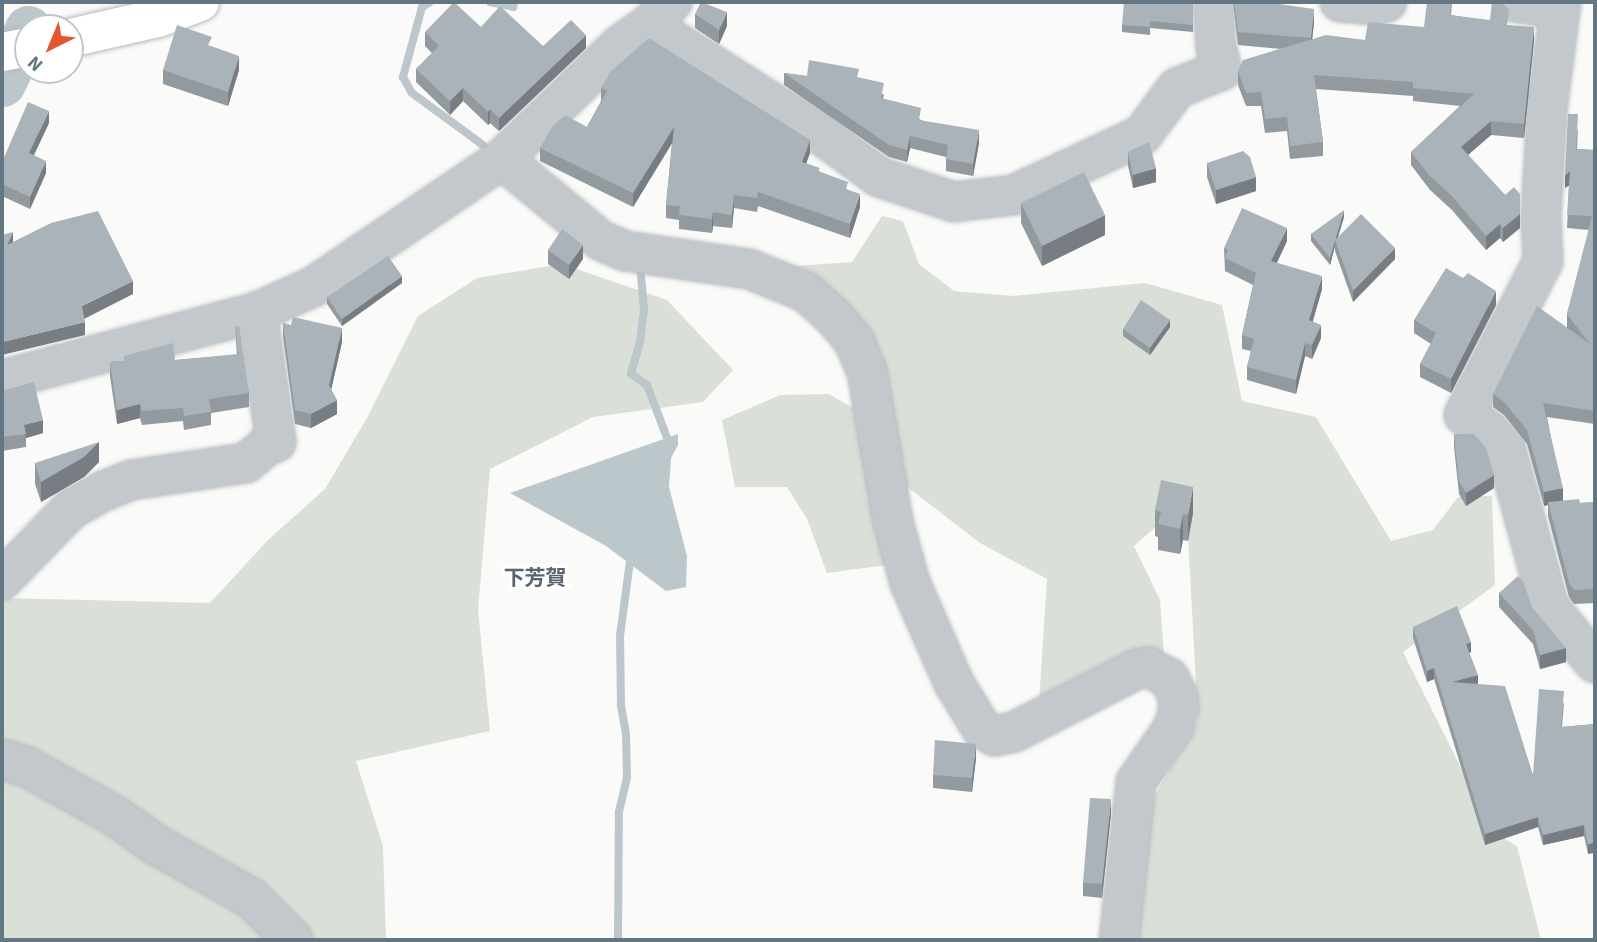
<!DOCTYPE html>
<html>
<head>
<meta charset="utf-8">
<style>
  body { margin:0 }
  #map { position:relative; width:1597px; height:942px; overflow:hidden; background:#fafaf8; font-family:"Source Sans 3","Noto Sans JP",sans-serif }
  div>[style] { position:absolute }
  .green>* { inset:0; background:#dadfd7 }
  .water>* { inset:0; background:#bbc7cb }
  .stream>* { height:8px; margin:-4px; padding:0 4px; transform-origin:4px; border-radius:4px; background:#bbc7cb }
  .river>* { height:47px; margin:-23.5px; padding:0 23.5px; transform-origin:23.5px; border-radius:23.5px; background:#bbc7cb }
  .roads { filter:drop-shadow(0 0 2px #b5babe) drop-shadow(0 0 2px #b5babe) }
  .minor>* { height:38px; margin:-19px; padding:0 19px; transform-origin:19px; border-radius:19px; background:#c3c8cc }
  .major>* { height:38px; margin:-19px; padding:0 19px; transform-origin:19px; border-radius:19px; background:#fff }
  .wall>* { inset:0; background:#929a9f }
  .shaded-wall>* { inset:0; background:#777d82 }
  .building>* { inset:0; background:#aab3b9 }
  span { translate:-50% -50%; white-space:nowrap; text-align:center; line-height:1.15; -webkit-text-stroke:7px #fff; paint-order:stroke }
  .neighbourhood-label { font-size:21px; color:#57646e; font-weight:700 }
  .frame { position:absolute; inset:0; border:4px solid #657683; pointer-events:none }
  .north { position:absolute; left:14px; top:14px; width:70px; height:70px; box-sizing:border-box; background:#fff; border:2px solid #c1c8cd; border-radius:50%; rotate:223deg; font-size:19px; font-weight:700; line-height:28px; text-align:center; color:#657683 }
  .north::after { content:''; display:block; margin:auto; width:24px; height:32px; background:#e4572e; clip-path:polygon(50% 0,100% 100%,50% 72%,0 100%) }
</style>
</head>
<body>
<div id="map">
  <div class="green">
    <div style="clip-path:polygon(882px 216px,903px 221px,919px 264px,954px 291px,1014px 296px,1145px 283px,1222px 305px,1242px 401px,1316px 417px,1391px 541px,1433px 530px,1458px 497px,1492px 496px,1495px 585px,1403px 652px,1493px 832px,1517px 846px,1541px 940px,1133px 940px,1154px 797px,1198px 721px,1186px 500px,1134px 546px,1160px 600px,1164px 655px,1039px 703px,1047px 579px,980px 543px,897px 479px,853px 316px,796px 266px,852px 262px)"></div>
    <div style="clip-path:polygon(562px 264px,667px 300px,733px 370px,703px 402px,593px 417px,490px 469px,478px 610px,490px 731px,356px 761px,383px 846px,386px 940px,2px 940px,2px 598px,210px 603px,268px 540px,325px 489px,367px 418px,418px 316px,477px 278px)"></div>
    <div style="clip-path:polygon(829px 394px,858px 411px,894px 564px,827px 573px,807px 519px,787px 487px,735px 487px,722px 420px,780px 395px)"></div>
  </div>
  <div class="water">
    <div style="clip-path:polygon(678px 434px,678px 445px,671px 458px,669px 487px,687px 556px,686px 587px,666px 591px,606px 546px,510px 493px)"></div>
  </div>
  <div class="stream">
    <div style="left:430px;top:2px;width:9px;rotate:148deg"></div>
    <div style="left:422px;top:7px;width:73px;rotate:105.2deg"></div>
    <div style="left:403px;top:77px;width:18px;rotate:61deg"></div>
    <div style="left:412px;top:93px;width:88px;rotate:36.2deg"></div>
    <div style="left:490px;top:2px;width:24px;rotate:12deg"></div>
    <div style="left:513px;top:7px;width:5px;rotate:-79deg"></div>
    <div style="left:640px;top:264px;width:46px;rotate:85deg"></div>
    <div style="left:644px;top:310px;width:32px;rotate:97deg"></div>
    <div style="left:640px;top:342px;width:33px;rotate:106deg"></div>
    <div style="left:631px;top:374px;width:19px;rotate:35deg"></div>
    <div style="left:647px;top:385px;width:62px;rotate:69.2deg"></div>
    <div style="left:618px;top:940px;width:128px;rotate:-89.6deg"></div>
    <div style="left:619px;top:812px;width:36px;rotate:-77deg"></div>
    <div style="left:627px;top:777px;width:43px;rotate:-91.3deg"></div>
    <div style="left:626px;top:734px;width:28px;rotate:-100deg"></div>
    <div style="left:621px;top:706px;width:70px;rotate:-90.8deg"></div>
    <div style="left:620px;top:636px;width:83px;rotate:-82.4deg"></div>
  </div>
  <div class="river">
    <div style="left:2px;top:83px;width:60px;rotate:-64.3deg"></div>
  </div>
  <div class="roads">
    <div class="minor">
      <div style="left:1340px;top:2px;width:33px;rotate:5deg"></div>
      <div style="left:1373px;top:5px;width:14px;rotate:-12deg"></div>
      <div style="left:1514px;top:2px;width:46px;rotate:8.8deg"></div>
      <div style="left:1561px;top:2px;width:109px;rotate:97.4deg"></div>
      <div style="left:1547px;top:110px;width:108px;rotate:93.2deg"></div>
      <div style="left:1541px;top:218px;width:43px;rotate:87.3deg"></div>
      <div style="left:1543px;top:261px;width:173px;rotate:117.2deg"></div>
      <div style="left:1464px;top:415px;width:28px;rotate:32deg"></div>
      <div style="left:1488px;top:430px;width:27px;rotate:48deg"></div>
      <div style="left:1506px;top:450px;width:163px;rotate:74.7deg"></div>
      <div style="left:1549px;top:607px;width:72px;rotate:50.6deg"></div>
      <div style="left:649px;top:25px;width:201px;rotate:32.4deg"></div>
      <div style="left:819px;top:133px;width:74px;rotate:36.3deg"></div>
      <div style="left:879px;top:177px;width:79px;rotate:18.4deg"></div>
      <div style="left:954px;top:202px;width:60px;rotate:-6.7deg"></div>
      <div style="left:1014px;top:195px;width:141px;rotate:-25.1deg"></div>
      <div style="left:1142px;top:135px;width:59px;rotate:-53.3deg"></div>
      <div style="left:1177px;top:88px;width:48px;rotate:-21.8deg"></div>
      <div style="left:1222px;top:70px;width:24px;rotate:-105deg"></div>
      <div style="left:1216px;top:47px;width:45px;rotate:-93.8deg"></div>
      <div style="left:502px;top:159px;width:127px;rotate:39.6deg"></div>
      <div style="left:600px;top:240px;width:27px;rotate:24deg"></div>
      <div style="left:625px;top:251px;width:125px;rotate:8.3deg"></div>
      <div style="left:749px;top:269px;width:61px;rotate:22deg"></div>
      <div style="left:806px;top:292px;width:38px;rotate:42deg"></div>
      <div style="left:834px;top:317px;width:31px;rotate:50deg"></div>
      <div style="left:854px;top:341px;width:33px;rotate:67deg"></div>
      <div style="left:867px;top:371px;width:152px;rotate:80.2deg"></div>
      <div style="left:893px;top:521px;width:64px;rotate:74.7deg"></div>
      <div style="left:910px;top:583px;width:109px;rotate:66.3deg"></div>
      <div style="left:954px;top:683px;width:54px;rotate:58.7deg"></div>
      <div style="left:982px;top:729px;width:15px;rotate:28deg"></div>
      <div style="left:995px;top:736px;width:19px;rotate:-12deg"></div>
      <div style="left:1014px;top:732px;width:138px;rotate:-27.1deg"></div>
      <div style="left:1137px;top:669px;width:11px;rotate:-10deg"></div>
      <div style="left:1148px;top:667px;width:24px;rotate:28deg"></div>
      <div style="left:1169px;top:678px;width:18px;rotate:63deg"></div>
      <div style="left:1177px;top:694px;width:15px;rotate:82deg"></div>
      <div style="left:1179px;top:709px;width:19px;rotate:106deg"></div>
      <div style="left:1174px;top:727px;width:67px;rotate:124.6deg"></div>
      <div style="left:1136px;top:782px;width:159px;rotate:96.1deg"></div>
      <div style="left:2px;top:380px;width:264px;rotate:-14.9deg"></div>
      <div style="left:257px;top:312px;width:61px;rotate:-24.1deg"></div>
      <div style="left:313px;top:287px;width:228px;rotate:-34.1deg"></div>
      <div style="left:502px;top:159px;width:164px;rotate:-44deg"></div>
      <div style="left:620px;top:45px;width:35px;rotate:-35deg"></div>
      <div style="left:649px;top:25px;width:33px;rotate:-45deg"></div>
      <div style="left:2px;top:580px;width:99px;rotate:-45.8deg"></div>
      <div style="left:71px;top:509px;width:38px;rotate:-29deg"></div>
      <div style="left:104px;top:491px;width:29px;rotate:-22deg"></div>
      <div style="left:131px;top:480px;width:116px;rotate:-8.4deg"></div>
      <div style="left:246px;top:463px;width:26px;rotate:-40deg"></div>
      <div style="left:266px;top:446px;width:11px;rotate:-22deg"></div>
      <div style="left:276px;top:442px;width:131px;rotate:-98.3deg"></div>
      <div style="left:2px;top:759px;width:28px;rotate:18deg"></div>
      <div style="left:29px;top:768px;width:101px;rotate:29.1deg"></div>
      <div style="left:117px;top:817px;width:44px;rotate:35.8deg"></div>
      <div style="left:153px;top:843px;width:112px;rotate:29.3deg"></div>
      <div style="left:251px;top:898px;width:59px;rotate:45deg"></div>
    </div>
    <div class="major">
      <div style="left:70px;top:38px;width:90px;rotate:-12.8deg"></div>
      <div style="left:158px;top:18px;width:45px;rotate:-20.9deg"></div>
      <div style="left:2px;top:52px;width:26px;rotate:-11deg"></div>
    </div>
  </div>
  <div class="wall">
    <div style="clip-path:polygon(1193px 2px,1193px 32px,1150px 28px,1150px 35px,1122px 32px,1122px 25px)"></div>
    <div style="clip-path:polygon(1233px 2px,1265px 2px,1314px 22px,1312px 39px,1365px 40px,1424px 27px,1452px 2px,1451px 15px,1508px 25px,1534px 41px,1524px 138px,1491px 135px,1468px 155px,1505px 195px,1520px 194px,1520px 228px,1503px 242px,1500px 238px,1486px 250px,1452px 210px,1430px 190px,1411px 165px,1411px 152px,1460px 106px,1413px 101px,1413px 96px,1316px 89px,1323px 142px,1323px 156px,1290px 159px,1287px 131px,1265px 133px,1261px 106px,1246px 106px,1238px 85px,1238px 71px,1281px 49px,1238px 45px)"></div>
    <div style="clip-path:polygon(695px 14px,727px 26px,719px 44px,695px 28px)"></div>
    <div style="clip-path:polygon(481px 27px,543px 46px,586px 48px,499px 131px,490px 123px,488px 125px,463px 101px,450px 115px,416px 82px,416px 69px,432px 53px,425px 46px,425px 32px)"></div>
    <div style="clip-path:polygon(163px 70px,239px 70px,228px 106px,163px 84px)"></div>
    <div style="clip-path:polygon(784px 73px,807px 76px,859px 78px,884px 95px,883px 99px,921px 120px,979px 143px,973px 176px,946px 171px,946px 157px,910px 148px,907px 162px,889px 157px,784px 85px)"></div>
    <div style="clip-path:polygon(601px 88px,810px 153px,806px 163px,848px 190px,860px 207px,850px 238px,758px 206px,757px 212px,734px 208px,732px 228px,713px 226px,712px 233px,679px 229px,679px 220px,666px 218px,666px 205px,672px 143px,633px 207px,540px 161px,540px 148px,587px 127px,601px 101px)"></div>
    <div style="clip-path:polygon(49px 123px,34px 155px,46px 173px,30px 209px,2px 196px,2px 162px)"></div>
    <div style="clip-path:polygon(1578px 127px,1577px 149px,1595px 150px,1595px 424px,1547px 417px,1563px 501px,1580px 503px,1595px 502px,1595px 603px,1574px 604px,1569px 597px,1548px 516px,1548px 505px,1544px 506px,1527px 444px,1504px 415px,1493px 407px,1493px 394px,1567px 327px,1567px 314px,1589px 230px,1567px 228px,1569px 185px,1565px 188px)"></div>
    <div style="clip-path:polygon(1128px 152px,1156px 182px,1133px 188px,1128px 166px)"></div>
    <div style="clip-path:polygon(1207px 163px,1256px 191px,1216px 204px,1207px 177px)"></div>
    <div style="clip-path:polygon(1021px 203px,1105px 235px,1042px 266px,1021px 223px)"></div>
    <div style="clip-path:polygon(1344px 217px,1338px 237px,1395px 259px,1353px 302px,1335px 251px,1335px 246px,1330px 265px,1311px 241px,1311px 234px)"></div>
    <div style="clip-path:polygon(1287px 241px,1277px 263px,1322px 289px,1313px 321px,1321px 338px,1312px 359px,1305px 356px,1296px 394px,1247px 380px,1247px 367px,1251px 351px,1242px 349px,1242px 335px,1253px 285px,1225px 271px,1224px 248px)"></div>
    <div style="clip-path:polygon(548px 250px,583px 259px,569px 279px,548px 264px)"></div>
    <div style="clip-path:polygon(402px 283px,342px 326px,327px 304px,327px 297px)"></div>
    <div style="clip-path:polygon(1496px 305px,1451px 393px,1420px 377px,1420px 364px,1431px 344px,1414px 333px,1414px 320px)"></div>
    <div style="clip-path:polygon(283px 323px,342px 342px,331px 390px,337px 414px,311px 428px,295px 424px,283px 337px)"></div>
    <div style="clip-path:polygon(235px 327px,249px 393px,249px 407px,211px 413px,211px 425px,184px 430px,183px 421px,142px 425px,140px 418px,117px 424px,110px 376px,110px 362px,124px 361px,124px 356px,175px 360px,237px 355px)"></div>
    <div style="clip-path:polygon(1170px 327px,1150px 355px,1123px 336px,1123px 329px)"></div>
    <div style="clip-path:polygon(2px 391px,43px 433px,26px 438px,26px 447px,2px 451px)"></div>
    <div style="clip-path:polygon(1454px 434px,1494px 488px,1466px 506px,1459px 494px,1454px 447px)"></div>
    <div style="clip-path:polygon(99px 462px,84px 477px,41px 502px,35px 484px,35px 463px)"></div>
    <div style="clip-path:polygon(1155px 510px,1193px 513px,1188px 541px,1183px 540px,1180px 554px,1158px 550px,1158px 537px,1155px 536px)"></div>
    <div style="clip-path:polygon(1499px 593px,1532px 607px,1566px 662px,1540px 669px,1533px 644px,1499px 607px)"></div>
    <div style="clip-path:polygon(1413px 627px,1471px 652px,1469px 653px,1478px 684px,1533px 775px,1564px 702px,1562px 727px,1595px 724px,1588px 854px,1584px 836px,1543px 845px,1538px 827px,1485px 845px,1434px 679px,1427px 682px,1413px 638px)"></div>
    <div style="clip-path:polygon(976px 758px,972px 792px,933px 788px,933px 775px)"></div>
    <div style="clip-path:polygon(1111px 813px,1102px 898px,1083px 896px,1083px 883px)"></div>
  </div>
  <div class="shaded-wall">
    <div style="clip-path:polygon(1314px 9px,1314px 22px,1311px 51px,1311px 38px)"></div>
    <div style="clip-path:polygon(727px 12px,727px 26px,719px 44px,719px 30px)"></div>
    <div style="clip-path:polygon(1534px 27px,1534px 41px,1524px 138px,1524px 124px)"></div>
    <div style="clip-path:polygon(586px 35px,586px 48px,499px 131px,499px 118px)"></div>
    <div style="clip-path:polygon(239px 56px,239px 70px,228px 106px,228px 92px)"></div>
    <div style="clip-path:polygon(463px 88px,463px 101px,450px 115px,450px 101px)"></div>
    <div style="clip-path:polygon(490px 109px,490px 123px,488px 125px,488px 112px)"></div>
    <div style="clip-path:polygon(49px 111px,49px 123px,29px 165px,29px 153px)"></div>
    <div style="clip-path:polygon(1491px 121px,1491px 135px,1461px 161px,1461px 147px)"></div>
    <div style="clip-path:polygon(674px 127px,674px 140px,633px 207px,633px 193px)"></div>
    <div style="clip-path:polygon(979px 130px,979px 143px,973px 176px,973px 164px)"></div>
    <div style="clip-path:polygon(910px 136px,910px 148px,907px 162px,907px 150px)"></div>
    <div style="clip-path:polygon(810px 140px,810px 153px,802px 175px,802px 162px)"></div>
    <div style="clip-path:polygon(46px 161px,46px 173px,30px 209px,30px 197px)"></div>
    <div style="clip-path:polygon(1156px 168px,1156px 182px,1133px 188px,1133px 175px)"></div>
    <div style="clip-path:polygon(1570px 171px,1570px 185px,1565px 188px,1565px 175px)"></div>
    <div style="clip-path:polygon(1256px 177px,1256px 191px,1216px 204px,1216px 190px)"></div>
    <div style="clip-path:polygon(860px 194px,860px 207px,850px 238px,850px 224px)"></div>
    <div style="clip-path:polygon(734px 195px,734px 208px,732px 228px,732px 215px)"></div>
    <div style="clip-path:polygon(1344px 210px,1344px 217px,1336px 243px,1335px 240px,1335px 246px,1330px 265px,1330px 258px)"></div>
    <div style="clip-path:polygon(713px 212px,713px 226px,712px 233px,712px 219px)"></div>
    <div style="clip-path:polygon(1520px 214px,1520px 228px,1503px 242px,1503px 228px)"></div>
    <div style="clip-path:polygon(1105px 215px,1105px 235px,1042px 266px,1042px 246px)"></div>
    <div style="clip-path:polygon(1500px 224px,1500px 238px,1486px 250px,1486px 236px)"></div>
    <div style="clip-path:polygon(1287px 228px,1287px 241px,1271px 274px,1271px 261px)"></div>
    <div style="clip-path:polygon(13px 232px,13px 245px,7px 245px)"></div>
    <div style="clip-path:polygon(583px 245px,583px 259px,569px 279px,569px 265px)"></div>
    <div style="clip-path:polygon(1395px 248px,1395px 259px,1353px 302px,1353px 291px)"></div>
    <div style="clip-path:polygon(402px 276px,402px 283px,342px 326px,342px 319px)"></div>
    <div style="clip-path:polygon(1322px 276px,1322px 289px,1309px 333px,1309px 320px)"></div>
    <div style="clip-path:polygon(133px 281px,133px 294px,82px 320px,82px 306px)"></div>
    <div style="clip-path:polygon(1496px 291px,1496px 305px,1451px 393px,1451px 379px)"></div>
    <div style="clip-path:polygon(1170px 320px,1170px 327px,1150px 355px,1150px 348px)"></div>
    <div style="clip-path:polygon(85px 322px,85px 335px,2px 355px,2px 342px)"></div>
    <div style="clip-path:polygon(1321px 325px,1321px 338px,1312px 359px,1312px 345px)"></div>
    <div style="clip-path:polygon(342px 328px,342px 342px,329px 399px,329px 385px)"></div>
    <div style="clip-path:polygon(1305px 343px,1305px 356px,1296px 394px,1296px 380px)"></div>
    <div style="clip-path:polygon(337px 400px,337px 414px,311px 428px,311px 414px)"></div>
    <div style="clip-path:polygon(140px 404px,140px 418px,117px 424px,117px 410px)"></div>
    <div style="clip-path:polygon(43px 420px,43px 433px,26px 438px,24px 425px)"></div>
    <div style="clip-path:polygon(99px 442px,99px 462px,84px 477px,41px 502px,41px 482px)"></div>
    <div style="clip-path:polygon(1494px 475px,1494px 488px,1466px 506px,1466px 493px)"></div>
    <div style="clip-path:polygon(1193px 487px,1193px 513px,1188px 541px,1188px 515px)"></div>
    <div style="clip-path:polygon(1563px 488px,1563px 501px,1544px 506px,1544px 492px)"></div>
    <div style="clip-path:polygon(1183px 514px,1183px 540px,1180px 554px,1180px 529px)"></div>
    <div style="clip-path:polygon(1471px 642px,1471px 652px,1466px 655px,1466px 644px)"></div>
    <div style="clip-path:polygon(1566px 648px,1566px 662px,1540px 669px,1540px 655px)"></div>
    <div style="clip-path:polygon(1434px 668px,1434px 679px,1427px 682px,1427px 671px)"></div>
    <div style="clip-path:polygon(1478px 675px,1478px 686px,1452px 682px)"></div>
    <div style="clip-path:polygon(976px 744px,976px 758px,972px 792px,972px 778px)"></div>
    <div style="clip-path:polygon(1111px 799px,1111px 813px,1102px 898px,1102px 884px)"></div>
    <div style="clip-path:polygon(1538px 817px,1538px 827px,1485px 845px,1485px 834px)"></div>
    <div style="clip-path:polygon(1584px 825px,1584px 836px,1543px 845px,1543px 835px)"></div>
    <div style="clip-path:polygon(1595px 842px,1595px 853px,1588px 854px,1588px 844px)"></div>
  </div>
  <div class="building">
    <div style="clip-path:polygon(454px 2px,481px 27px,500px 6px,543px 46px,571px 20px,586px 35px,499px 118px,490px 109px,488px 112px,463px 88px,450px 101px,416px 69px,439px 46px,425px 32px)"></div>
    <div style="clip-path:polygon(701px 2px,727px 12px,719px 30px,695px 14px)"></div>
    <div style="clip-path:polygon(1124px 2px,1193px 2px,1193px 25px,1150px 21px,1150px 27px,1122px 25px)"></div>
    <div style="clip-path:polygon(1234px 2px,1265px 2px,1314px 9px,1311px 38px,1238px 32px)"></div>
    <div style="clip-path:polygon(1427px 2px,1451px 2px,1450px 15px,1490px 20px,1492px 2px,1500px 2px,1509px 9px,1507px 25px,1534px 27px,1524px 124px,1491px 121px,1461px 147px,1505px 195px,1514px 187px,1520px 194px,1520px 214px,1503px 228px,1500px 224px,1486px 236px,1452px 196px,1430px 176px,1411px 152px,1474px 94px,1413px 88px,1413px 82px,1314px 75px,1323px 142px,1290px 146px,1287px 117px,1265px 119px,1261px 92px,1246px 93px,1238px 71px,1243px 60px,1326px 35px,1365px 40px,1368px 22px,1424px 27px)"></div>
    <div style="clip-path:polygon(177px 25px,212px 37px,208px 45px,239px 56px,228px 92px,163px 70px)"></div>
    <div style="clip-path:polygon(649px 38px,810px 140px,802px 162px,820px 168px,818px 171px,848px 182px,846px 189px,860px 194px,850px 224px,758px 192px,757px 198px,734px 195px,732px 215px,713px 212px,712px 219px,679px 215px,680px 206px,666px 205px,674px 127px,633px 193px,540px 148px,552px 127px,565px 115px,587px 127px,607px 91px,601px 88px,611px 71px)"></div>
    <div style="clip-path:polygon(809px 60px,859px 69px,857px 77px,884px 83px,881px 98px,921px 108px,919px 120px,979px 130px,973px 164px,946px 159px,948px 145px,910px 136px,907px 150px,889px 145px,784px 73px,807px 76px)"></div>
    <div style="clip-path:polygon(28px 102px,49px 111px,29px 153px,46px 161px,30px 197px,2px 184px,2px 162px)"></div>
    <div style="clip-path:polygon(1568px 114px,1578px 114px,1576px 149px,1595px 150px,1595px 411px,1543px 403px,1563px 488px,1544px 492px,1527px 430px,1504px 402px,1493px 394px,1537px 306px,1590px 344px,1567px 314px,1592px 216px,1567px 215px,1570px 171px,1565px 175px)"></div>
    <div style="clip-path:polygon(1149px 142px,1156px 168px,1133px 175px,1128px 152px)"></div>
    <div style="clip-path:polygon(1243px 151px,1250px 157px,1256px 177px,1216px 190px,1207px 163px)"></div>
    <div style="clip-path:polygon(1084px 172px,1105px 215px,1042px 246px,1021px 203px)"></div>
    <div style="clip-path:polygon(1242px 208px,1287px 228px,1271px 261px,1322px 276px,1309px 320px,1321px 325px,1312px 345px,1305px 343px,1296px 380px,1247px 367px,1254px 339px,1242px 335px,1256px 273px,1225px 258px,1228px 250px,1224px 248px)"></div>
    <div style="clip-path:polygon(1344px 210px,1330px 258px,1311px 234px)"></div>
    <div style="clip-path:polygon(98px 211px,133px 281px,82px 306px,85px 322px,2px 342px,2px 235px,13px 232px,7px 245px,51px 223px)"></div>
    <div style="clip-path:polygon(1361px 214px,1395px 248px,1353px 291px,1335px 240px)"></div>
    <div style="clip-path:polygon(562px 229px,583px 245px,569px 265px,548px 250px)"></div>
    <div style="clip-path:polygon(388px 256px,402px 276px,342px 319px,327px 297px)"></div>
    <div style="clip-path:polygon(1446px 268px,1463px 278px,1468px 273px,1496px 291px,1451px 379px,1420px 364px,1436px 333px,1414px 320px)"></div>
    <div style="clip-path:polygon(1141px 300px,1170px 320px,1150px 348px,1123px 329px)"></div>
    <div style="clip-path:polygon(293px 317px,342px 328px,329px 385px,337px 400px,311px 414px,295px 410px,283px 323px,291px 325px)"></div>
    <div style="clip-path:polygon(239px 326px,249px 393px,209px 399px,211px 412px,184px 416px,183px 408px,142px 411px,140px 404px,117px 410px,110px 362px,124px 361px,124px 356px,173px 343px,175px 360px,238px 354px,235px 327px)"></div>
    <div style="clip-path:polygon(34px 382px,43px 420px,24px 425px,26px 434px,2px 437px,2px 391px)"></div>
    <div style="clip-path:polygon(1454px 434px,1474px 434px,1486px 448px,1494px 475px,1466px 493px,1459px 481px)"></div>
    <div style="clip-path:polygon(99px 442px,84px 457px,41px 482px,35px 463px)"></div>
    <div style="clip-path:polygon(1161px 480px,1193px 487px,1188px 515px,1183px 514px,1180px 529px,1158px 524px,1161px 512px,1155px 510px)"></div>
    <div style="clip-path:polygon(1579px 499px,1580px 503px,1595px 502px,1595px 589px,1574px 590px,1569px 583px,1548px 502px)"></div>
    <div style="clip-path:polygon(1518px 576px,1523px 581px,1532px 607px,1566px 648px,1540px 655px,1533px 630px,1499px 593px)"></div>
    <div style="clip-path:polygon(1457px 606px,1471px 642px,1466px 644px,1478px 675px,1452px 682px,1505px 686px,1533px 775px,1539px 689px,1564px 691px,1561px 727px,1595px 724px,1595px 842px,1588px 844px,1584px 825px,1543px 835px,1538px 817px,1485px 834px,1434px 668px,1427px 671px,1413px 627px)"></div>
    <div style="clip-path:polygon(935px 740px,976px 744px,972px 778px,933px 775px)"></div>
    <div style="clip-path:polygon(1090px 798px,1111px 799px,1102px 884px,1083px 883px)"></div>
  </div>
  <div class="neighbourhood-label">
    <span style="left:535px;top:578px">下芳賀</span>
  </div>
  <div class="frame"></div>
  <div class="north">N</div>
</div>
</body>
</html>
